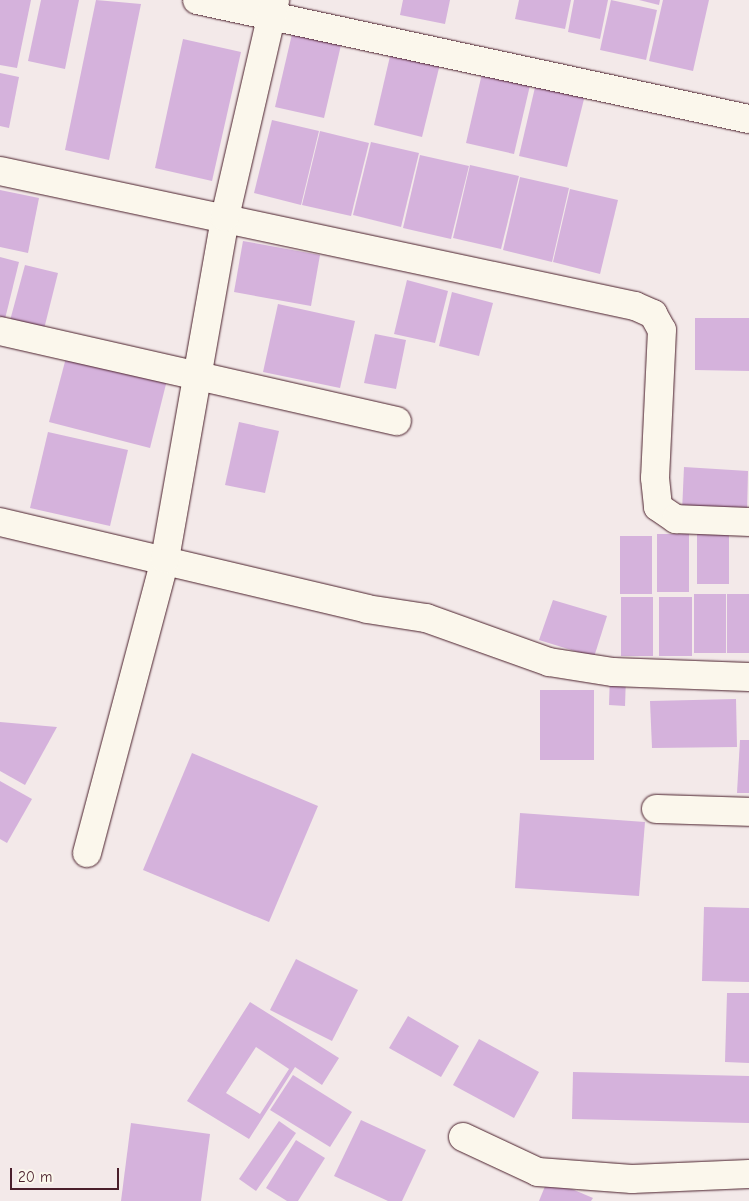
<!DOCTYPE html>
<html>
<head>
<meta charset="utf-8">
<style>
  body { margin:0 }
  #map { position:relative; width:749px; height:1201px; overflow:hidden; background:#f3e9e9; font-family:"Comic Neue",sans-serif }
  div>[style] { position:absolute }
  .building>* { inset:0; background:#d5b2dc }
  .roads { filter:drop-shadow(0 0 1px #4a1f2b) drop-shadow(0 0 1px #4a1f2b) }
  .minor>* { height:28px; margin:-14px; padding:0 14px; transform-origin:14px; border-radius:14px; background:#fbf7ec }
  span { translate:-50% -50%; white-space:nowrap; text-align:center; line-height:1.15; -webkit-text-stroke:5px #fbf7ec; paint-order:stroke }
  .scale { position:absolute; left:10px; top:1168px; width:109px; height:22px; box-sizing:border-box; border:2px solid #4a1f2b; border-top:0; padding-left:6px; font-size:15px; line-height:18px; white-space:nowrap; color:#4a1f2b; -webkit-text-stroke:4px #fbf7ec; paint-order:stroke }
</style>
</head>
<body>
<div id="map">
  <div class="building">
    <div style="clip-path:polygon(0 0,31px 0,17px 68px,0 65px)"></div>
    <div style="clip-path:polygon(41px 0,79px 0,65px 69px,28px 61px)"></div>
    <div style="clip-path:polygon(96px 0,141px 4px,109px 160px,65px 150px)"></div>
    <div style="clip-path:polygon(403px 0,450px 0,445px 24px,400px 15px)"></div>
    <div style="clip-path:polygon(519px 0,571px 0,565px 29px,515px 19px)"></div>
    <div style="clip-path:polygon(574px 0,608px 0,600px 39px,568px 32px)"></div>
    <div style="clip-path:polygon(611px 0,657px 10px,646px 60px,600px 50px)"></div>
    <div style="clip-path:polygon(639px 0,660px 0,659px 5px)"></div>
    <div style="clip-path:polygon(663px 0,709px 0,693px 71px,649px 61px)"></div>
    <div style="clip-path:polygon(292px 34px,341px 45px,324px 118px,275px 107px)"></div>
    <div style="clip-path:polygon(183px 39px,241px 52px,212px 181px,155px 168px)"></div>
    <div style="clip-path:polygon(391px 52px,440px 64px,422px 137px,374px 125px)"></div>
    <div style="clip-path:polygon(483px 69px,531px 81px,514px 154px,466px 143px)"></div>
    <div style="clip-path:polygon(0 73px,19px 77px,9px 128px,0 126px)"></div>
    <div style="clip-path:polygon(536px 83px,585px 95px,567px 167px,519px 156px)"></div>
    <div style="clip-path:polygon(272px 120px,319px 131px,301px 205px,254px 193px)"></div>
    <div style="clip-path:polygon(320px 131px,369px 143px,351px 216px,302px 205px)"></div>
    <div style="clip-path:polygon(371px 142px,419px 153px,401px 227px,353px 215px)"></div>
    <div style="clip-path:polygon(420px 155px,469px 166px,451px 239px,403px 228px)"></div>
    <div style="clip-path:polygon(470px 165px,519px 176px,501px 249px,453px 238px)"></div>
    <div style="clip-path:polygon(520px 177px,569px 188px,552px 262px,503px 250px)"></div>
    <div style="clip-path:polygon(570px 189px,618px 200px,600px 274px,553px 262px)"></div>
    <div style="clip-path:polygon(0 190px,39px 198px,28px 253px,0 247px)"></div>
    <div style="clip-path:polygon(243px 241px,320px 255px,311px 306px,234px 292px)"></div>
    <div style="clip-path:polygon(0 257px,19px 262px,3px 327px,0 327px)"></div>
    <div style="clip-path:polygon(25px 265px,58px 273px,42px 337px,8px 328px)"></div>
    <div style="clip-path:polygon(407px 280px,448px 291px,435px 343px,394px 334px)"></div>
    <div style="clip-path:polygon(452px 292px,493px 303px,479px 356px,439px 346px)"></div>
    <div style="clip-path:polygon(278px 304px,355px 321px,340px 388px,263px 372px)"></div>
    <div style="clip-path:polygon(695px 318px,749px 318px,749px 371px,695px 370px)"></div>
    <div style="clip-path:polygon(375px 334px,406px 340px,396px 389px,364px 383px)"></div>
    <div style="clip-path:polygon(67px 354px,167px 380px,150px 448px,49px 422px)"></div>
    <div style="clip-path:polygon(239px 422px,279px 431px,265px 493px,225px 485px)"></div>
    <div style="clip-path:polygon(48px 432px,128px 450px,110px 526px,30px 508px)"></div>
    <div style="clip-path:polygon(684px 467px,748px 471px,747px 515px,682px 512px)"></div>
    <div style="clip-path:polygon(697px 526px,729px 526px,729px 584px,697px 584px)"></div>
    <div style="clip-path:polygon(657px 534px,689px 534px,689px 592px,657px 592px)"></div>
    <div style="clip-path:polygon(620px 536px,652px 536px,652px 594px,620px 594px)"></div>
    <div style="clip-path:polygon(694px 594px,726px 594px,726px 653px,694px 653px)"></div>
    <div style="clip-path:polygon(727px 594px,749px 594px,749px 653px,727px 653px)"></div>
    <div style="clip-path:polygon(621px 597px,653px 597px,653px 656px,621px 656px)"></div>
    <div style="clip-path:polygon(659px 597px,692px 597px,692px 656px,659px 656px)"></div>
    <div style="clip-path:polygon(553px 600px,607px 616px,594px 657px,539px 640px)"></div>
    <div style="clip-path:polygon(610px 674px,626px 675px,625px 706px,609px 705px)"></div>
    <div style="clip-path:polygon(540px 690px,594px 690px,594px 760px,540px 760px)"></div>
    <div style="clip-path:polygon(736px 699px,737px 747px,652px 748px,650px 701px)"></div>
    <div style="clip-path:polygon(0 722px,57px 727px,25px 785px,0 771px)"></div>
    <div style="clip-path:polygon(740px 740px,749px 740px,749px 793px,737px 793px)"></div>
    <div style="clip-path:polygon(192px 753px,318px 806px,269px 922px,143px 870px)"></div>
    <div style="clip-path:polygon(0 781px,32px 799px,7px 843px,0 839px)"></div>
    <div style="clip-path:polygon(520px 813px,645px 822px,639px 896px,515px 888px)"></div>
    <div style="clip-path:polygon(704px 907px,749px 908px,749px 982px,702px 981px)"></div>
    <div style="clip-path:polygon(296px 959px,358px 990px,332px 1041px,270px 1010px)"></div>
    <div style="clip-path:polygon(727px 993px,749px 993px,749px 1063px,725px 1062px)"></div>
    <div style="clip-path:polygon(evenodd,250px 1002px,339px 1058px,322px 1085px,295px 1067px,249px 1139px,187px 1101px,250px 1002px,256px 1047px,289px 1069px,260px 1114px,226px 1093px,256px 1047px)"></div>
    <div style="clip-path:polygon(408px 1016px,459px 1046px,441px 1077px,389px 1048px)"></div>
    <div style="clip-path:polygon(479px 1039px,539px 1072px,514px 1118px,453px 1085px)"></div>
    <div style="clip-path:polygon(573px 1072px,749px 1076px,749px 1123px,572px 1119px)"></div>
    <div style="clip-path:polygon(293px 1075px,352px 1112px,330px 1147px,270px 1110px)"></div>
    <div style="clip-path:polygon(361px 1120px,426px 1150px,402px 1201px,388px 1201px,334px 1176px)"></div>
    <div style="clip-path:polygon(279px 1121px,296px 1133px,256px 1191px,239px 1179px)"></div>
    <div style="clip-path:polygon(131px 1123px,210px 1134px,201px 1201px,121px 1201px)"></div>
    <div style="clip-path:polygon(296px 1140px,325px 1158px,298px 1201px,287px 1201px,266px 1188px)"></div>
    <div style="clip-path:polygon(548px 1179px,593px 1198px,591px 1201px,539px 1201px)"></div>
  </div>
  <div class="roads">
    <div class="minor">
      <div style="left:197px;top:0;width:565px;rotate:12.17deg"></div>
      <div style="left:0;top:171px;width:649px;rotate:12deg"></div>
      <div style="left:635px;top:306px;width:20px;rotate:24deg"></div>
      <div style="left:653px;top:314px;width:18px;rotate:61deg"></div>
      <div style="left:662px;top:330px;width:148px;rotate:92.7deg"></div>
      <div style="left:655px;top:478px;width:29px;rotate:84deg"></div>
      <div style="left:658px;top:507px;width:22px;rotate:34deg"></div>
      <div style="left:676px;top:519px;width:73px;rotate:2.4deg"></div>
      <div style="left:0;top:331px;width:407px;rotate:12.8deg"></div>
      <div style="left:0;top:522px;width:377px;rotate:13.3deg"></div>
      <div style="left:367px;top:609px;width:60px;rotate:8.7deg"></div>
      <div style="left:426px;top:618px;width:131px;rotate:19.7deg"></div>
      <div style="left:549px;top:662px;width:65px;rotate:8.9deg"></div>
      <div style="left:613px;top:672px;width:136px;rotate:2.1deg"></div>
      <div style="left:656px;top:809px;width:93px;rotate:1.8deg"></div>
      <div style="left:87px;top:853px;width:304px;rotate:-75.1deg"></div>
      <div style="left:165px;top:559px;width:347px;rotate:-80deg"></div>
      <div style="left:225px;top:217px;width:223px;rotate:-77deg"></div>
      <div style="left:463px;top:1137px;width:83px;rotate:25deg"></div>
      <div style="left:538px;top:1172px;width:94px;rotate:4.3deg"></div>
      <div style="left:632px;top:1179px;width:117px;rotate:-2.4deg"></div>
    </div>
  </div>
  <div class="scale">20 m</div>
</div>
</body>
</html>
